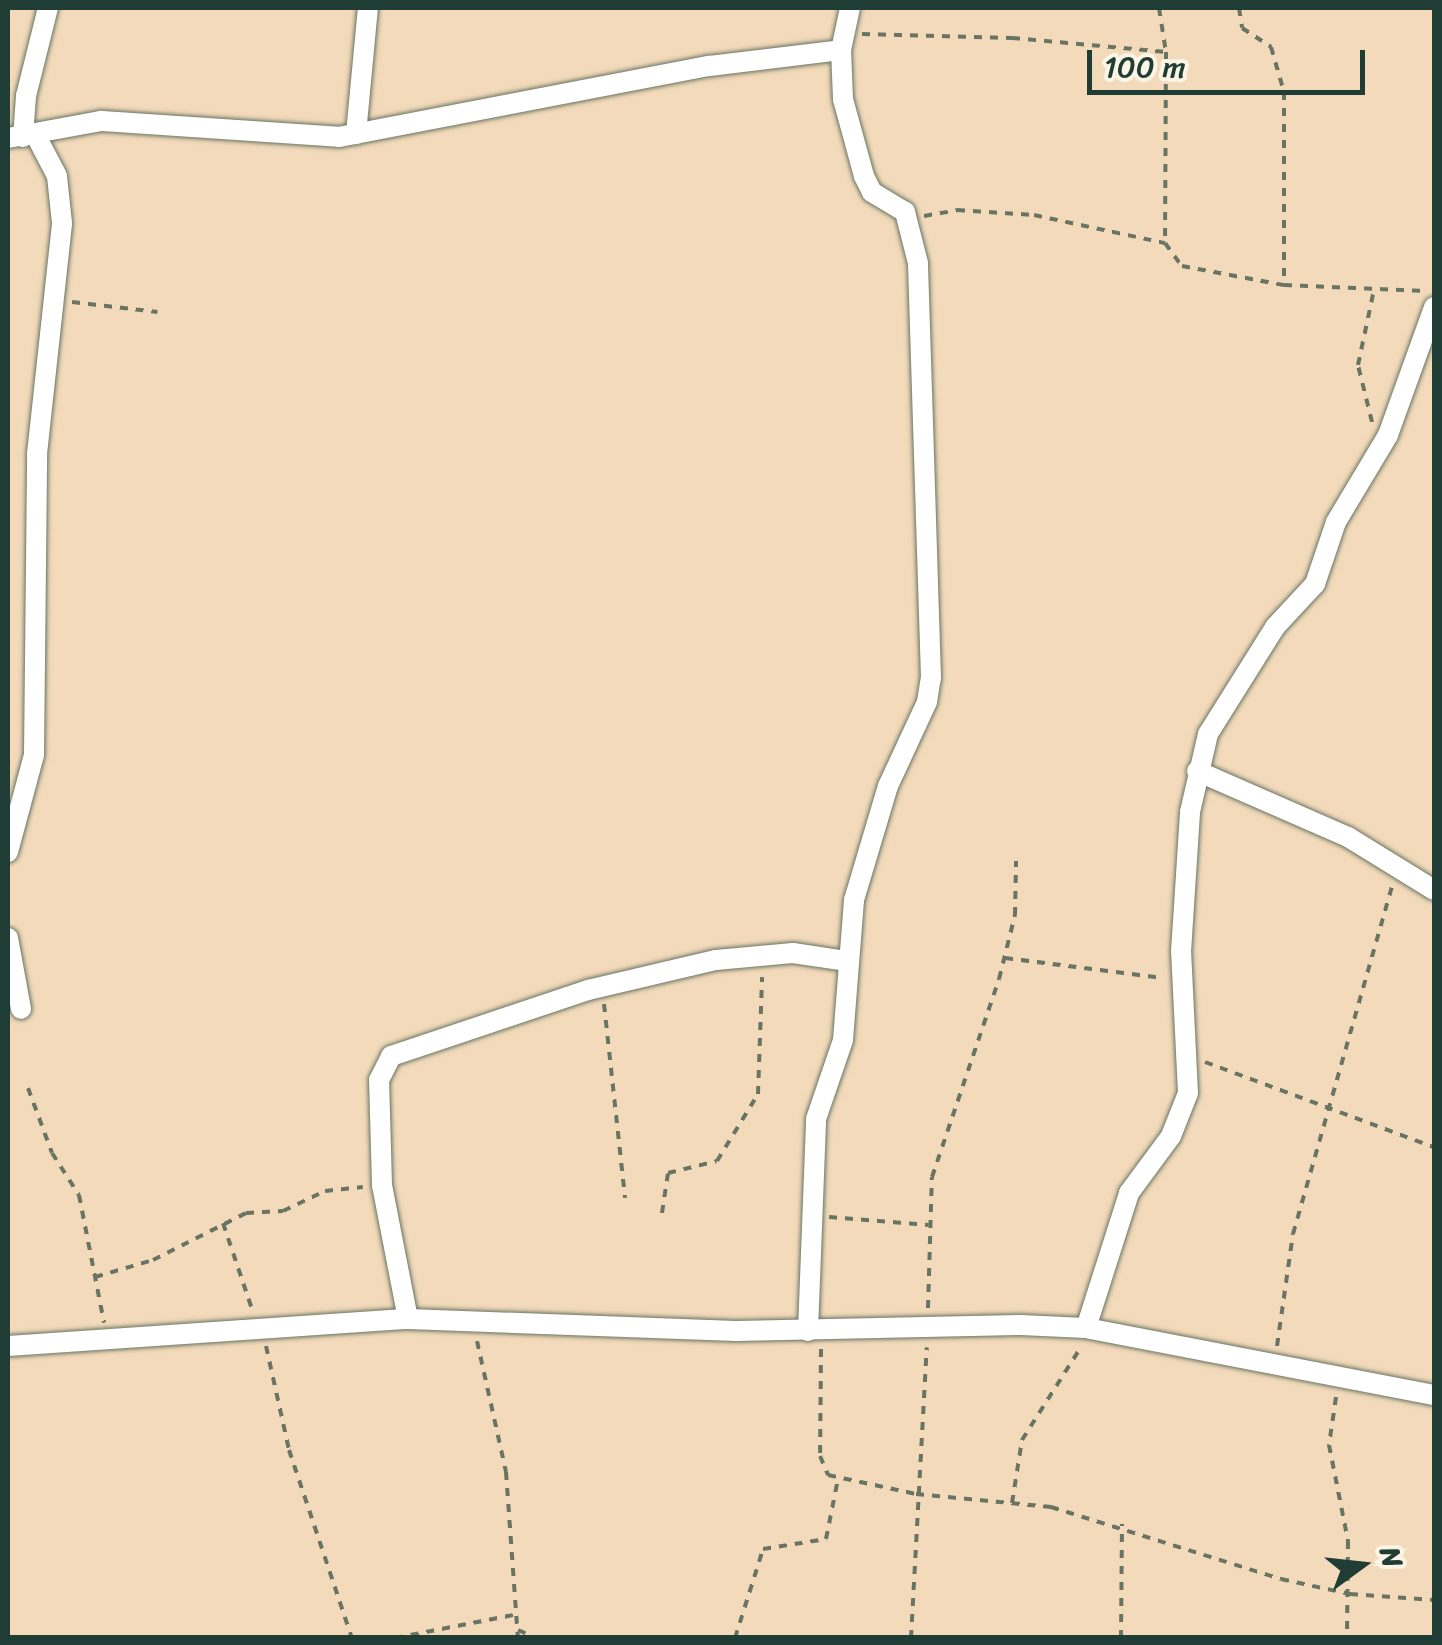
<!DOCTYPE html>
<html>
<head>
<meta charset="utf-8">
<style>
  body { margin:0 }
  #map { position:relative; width:1442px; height:1645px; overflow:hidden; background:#f2daba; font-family:Sriracha,sans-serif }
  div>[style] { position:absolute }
  .path>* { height:4px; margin-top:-2px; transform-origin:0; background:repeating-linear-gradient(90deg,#697463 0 8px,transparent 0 16px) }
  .roads { filter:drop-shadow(0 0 2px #697463) drop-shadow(0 0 2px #697463) }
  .minor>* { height:20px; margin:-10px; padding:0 10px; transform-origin:10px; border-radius:10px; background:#fff }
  span { translate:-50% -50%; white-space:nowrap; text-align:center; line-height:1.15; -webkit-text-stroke:10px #fcf5e5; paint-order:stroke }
  .frame { position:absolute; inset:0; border:10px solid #1f3d34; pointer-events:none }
  .north { position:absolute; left:1312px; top:1515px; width:100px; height:100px; -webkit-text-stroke:8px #fcf5e5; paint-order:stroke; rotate:75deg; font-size:28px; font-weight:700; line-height:40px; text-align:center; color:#1f3d34 }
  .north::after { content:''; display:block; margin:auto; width:35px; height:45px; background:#1f3d34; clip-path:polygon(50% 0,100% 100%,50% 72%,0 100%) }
  .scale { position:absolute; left:1087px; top:50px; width:278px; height:45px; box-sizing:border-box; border:5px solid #1f3d34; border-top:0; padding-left:12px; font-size:30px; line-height:35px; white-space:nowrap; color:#1f3d34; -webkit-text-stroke:8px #fcf5e5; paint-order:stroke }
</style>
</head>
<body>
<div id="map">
  <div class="path">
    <div style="left:1159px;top:8px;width:45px;rotate:81deg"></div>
    <div style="left:1166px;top:52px;width:190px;rotate:90.3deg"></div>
    <div style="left:1239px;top:8px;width:20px;rotate:81deg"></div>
    <div style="left:1242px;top:28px;width:35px;rotate:33deg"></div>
    <div style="left:1271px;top:47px;width:47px;rotate:73.9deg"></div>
    <div style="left:1284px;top:92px;width:192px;rotate:90deg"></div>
    <div style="left:862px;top:34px;width:150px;rotate:1.5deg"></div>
    <div style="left:1012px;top:38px;width:155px;rotate:5.2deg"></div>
    <div style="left:924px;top:216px;width:34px;rotate:-10deg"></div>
    <div style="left:957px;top:210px;width:77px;rotate:3.7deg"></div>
    <div style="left:1034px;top:215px;width:134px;rotate:12.1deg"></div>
    <div style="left:1165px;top:243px;width:29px;rotate:54deg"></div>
    <div style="left:1182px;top:266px;width:104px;rotate:10.6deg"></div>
    <div style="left:1284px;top:285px;width:141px;rotate:2.4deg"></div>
    <div style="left:72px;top:302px;width:86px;rotate:6.7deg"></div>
    <div style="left:1372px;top:422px;width:59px;rotate:-103.8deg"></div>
    <div style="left:1358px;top:365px;width:77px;rotate:-78deg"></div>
    <div style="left:1005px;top:958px;width:159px;rotate:7.2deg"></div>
    <div style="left:604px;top:1004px;width:195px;rotate:83.8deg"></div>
    <div style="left:1205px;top:1062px;width:244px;rotate:20.4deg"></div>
    <div style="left:28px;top:1088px;width:69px;rotate:69.7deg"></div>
    <div style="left:52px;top:1153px;width:50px;rotate:57.3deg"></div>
    <div style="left:79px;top:1195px;width:130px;rotate:78.9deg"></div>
    <div style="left:662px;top:1213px;width:40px;rotate:-81.5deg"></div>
    <div style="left:668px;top:1173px;width:50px;rotate:-13.8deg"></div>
    <div style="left:717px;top:1161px;width:79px;rotate:-58.5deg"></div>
    <div style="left:758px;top:1094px;width:117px;rotate:-88deg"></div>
    <div style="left:829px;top:1217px;width:100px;rotate:4.6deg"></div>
    <div style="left:223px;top:1223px;width:91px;rotate:71.4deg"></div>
    <div style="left:95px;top:1277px;width:60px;rotate:-16.3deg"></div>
    <div style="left:153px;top:1260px;width:104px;rotate:-26.8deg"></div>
    <div style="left:246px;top:1213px;width:37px;rotate:-3deg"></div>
    <div style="left:283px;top:1211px;width:47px;rotate:-25.5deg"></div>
    <div style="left:325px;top:1191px;width:38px;rotate:-6deg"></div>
    <div style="left:928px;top:1308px;width:131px;rotate:-88.3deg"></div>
    <div style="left:932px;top:1177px;width:209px;rotate:-71.3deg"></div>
    <div style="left:999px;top:979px;width:66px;rotate:-76deg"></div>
    <div style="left:1015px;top:915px;width:54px;rotate:-88.9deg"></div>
    <div style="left:477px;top:1341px;width:134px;rotate:77.5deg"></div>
    <div style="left:506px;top:1472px;width:166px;rotate:85.9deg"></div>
    <div style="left:266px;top:1346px;width:107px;rotate:77.5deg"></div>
    <div style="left:289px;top:1450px;width:198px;rotate:71.5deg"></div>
    <div style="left:1277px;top:1346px;width:113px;rotate:-81.9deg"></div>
    <div style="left:1293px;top:1234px;width:361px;rotate:-74.1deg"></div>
    <div style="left:821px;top:1349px;width:107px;rotate:90.5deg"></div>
    <div style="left:820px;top:1456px;width:21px;rotate:67deg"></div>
    <div style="left:828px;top:1475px;width:90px;rotate:12.2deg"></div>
    <div style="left:916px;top:1494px;width:136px;rotate:5.5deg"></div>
    <div style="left:1051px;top:1507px;width:241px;rotate:17.4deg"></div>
    <div style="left:1281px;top:1579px;width:71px;rotate:12.3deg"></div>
    <div style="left:1350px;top:1594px;width:84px;rotate:4.1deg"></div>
    <div style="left:1336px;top:1397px;width:49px;rotate:98.3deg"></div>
    <div style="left:1329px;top:1445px;width:98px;rotate:78.8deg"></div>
    <div style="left:1348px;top:1541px;width:97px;rotate:90.6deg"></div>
    <div style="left:1012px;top:1503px;width:64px;rotate:-81deg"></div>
    <div style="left:1022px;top:1440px;width:110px;rotate:-57.6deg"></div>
    <div style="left:518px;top:1630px;width:20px;rotate:24deg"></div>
    <div style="left:395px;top:1638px;width:125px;rotate:-11deg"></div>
    <div style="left:735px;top:1638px;width:93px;rotate:-72.5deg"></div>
    <div style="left:763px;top:1549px;width:64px;rotate:-9deg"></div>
    <div style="left:826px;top:1539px;width:61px;rotate:-78.7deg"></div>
    <div style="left:911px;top:1638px;width:291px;rotate:-86.9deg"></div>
    <div style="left:1121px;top:1638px;width:114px;rotate:-89.5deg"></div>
  </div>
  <div class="roads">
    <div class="minor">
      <div style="left:356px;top:134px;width:127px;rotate:-84.6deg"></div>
      <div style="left:23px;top:137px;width:41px;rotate:-85.8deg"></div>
      <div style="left:26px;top:96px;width:91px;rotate:-76deg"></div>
      <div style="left:8px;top:138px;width:95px;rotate:-10.4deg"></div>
      <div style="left:101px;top:121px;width:239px;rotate:3.8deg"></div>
      <div style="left:339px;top:137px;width:377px;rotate:-10.9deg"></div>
      <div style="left:709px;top:66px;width:133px;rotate:-6.9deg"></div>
      <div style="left:1197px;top:771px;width:165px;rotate:23.6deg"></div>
      <div style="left:1348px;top:837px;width:101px;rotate:31.6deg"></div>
      <div style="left:8px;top:852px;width:100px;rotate:-75deg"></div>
      <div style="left:34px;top:755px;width:301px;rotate:-89.4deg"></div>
      <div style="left:37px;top:454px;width:232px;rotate:-83.8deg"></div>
      <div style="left:62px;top:223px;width:47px;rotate:-96.1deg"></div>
      <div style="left:57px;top:176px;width:47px;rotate:-117.6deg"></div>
      <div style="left:8px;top:938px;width:72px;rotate:79.6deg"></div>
      <div style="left:408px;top:1319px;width:136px;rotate:-101deg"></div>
      <div style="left:382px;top:1185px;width:105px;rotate:-91.6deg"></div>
      <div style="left:379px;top:1080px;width:27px;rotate:-63deg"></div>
      <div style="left:391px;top:1056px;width:208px;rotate:-18.5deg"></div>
      <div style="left:588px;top:990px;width:131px;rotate:-13.2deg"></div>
      <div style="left:716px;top:960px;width:77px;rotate:-5.2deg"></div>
      <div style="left:793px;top:953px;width:55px;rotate:8.4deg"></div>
      <div style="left:1086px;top:1328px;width:142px;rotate:-72.3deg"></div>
      <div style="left:1129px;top:1193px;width:71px;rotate:-53.6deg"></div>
      <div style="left:1171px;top:1136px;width:46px;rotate:-68.4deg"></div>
      <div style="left:1188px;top:1093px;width:141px;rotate:-92.8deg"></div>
      <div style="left:1181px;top:952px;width:140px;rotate:-86.3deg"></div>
      <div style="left:1190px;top:812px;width:80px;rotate:-77deg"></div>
      <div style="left:1208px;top:734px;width:126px;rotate:-57.9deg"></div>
      <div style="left:1275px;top:627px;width:59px;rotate:-47.1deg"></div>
      <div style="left:1315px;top:584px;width:65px;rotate:-71.3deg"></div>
      <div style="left:1336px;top:522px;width:101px;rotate:-59.1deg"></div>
      <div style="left:1388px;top:435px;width:136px;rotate:-70.2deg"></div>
      <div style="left:808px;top:1331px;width:212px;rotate:-87.8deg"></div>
      <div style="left:816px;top:1119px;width:83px;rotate:-71.1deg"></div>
      <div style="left:843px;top:1040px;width:140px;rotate:-85.5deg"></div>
      <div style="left:854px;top:900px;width:119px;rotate:-73.4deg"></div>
      <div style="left:888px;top:786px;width:93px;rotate:-65.1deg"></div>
      <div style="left:927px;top:702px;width:24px;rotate:-81deg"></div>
      <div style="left:931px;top:678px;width:415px;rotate:-91.8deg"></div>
      <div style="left:918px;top:263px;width:53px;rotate:-104.3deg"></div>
      <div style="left:905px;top:212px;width:39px;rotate:-149deg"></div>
      <div style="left:872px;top:192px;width:18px;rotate:-117deg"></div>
      <div style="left:864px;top:176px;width:80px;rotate:-105.3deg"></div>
      <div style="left:843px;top:99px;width:49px;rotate:-92.3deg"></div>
      <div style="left:841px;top:50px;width:43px;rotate:-77.9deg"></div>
      <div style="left:8px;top:1346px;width:401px;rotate:-3.9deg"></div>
      <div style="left:408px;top:1319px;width:328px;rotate:2.1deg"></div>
      <div style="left:736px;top:1331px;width:285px;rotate:-1.2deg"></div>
      <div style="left:1021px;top:1325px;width:65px;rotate:2.6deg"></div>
      <div style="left:1086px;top:1328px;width:354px;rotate:10.9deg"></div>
    </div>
  </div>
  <div class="frame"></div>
  <div class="north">N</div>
  <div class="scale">100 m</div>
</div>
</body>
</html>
